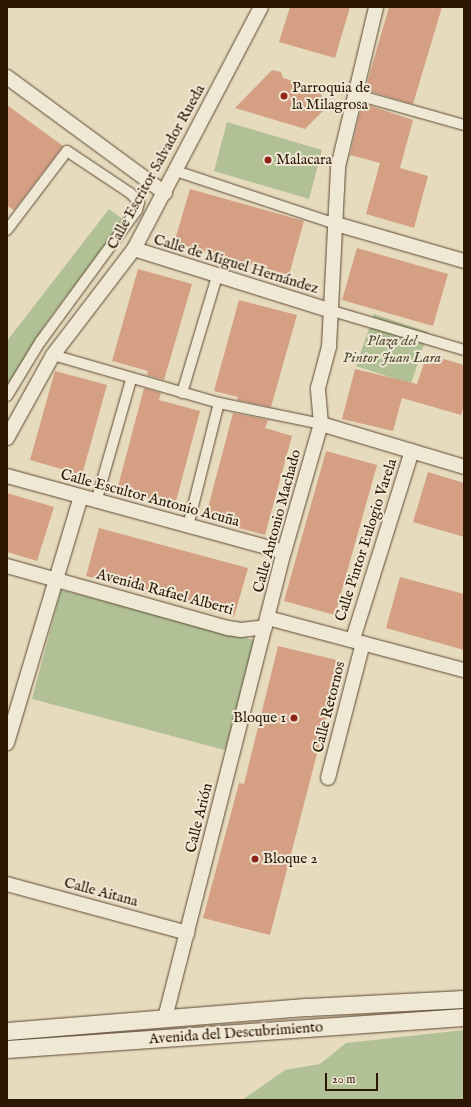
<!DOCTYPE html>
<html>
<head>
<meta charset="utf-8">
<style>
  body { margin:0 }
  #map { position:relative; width:471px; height:1107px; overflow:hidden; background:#e7dbbe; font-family:"IM FELL English",serif }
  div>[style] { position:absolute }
  .green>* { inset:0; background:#b1c195 }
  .building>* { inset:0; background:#d49f83 }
  .roads { filter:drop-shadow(0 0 1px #5b4832) drop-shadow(0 0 1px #5b4832) }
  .pedestrian>* { height:10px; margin:-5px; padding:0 5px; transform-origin:5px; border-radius:5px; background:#efe8d5 }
  .minor>* { height:14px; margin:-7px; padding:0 7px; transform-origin:7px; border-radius:7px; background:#efe8d5 }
  .tertiary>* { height:17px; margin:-8.5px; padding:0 8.5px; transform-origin:8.5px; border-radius:8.5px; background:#efe8d5 }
  .dots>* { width:11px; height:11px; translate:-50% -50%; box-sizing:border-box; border:2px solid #efe8d5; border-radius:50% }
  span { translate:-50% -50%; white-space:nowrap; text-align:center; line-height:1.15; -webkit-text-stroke:4px #efe8d5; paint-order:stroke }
  .poi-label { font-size:15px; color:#2c1703 }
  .left { translate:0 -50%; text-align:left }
  .right { translate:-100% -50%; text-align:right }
  .street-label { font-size:15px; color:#2c1703 }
  .park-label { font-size:15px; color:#544a2f; font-style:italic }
  .frame { position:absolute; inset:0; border:8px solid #2c1703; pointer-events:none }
  .scale { position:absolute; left:325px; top:1073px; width:53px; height:18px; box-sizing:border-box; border:2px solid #2c1703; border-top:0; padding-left:5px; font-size:12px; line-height:14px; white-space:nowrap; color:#2c1703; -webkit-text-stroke:3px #efe8d5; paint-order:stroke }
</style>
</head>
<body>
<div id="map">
  <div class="green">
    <div style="clip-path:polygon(227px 122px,322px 150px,309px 199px,214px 171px)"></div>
    <div style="clip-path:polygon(109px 209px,124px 220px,46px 323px,7px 390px,7px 341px)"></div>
    <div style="clip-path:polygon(374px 314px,428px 332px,411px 384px,356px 366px)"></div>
    <div style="clip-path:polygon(61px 590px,254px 640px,225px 750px,32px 699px)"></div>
    <div style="clip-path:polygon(464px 1030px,464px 1100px,242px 1100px,285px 1070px,320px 1064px,346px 1043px)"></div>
  </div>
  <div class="building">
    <div style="clip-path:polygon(290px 7px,350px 7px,335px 58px,279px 42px)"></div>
    <div style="clip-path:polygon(389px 7px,442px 7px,413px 104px,365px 90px)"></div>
    <div style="clip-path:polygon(272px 70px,281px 72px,283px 78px,320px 89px,325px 109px,305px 129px,235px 108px)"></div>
    <div style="clip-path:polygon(362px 103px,413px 120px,400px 168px,428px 176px,414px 228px,366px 214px,380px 163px,350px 155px)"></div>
    <div style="clip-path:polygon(7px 105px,63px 146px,14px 210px,7px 206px)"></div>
    <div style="clip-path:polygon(190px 189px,304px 221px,289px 275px,174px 243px)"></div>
    <div style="clip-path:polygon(357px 248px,448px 274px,433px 326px,342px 300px)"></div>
    <div style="clip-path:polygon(138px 269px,192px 284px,164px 380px,147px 375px,148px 371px,112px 361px)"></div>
    <div style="clip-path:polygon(239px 300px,297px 315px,271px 407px,237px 400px,238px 397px,214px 391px)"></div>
    <div style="clip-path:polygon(427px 354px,464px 365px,464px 405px,461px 415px,402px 398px,393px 431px,342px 419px,355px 369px,417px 384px)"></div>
    <div style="clip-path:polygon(55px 371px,107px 385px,82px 475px,30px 460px)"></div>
    <div style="clip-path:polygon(144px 388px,161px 393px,159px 400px,200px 411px,175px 505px,117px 490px)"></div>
    <div style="clip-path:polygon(233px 413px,268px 420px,265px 428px,292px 436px,265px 535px,205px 519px)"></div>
    <div style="clip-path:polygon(326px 451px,377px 465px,335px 615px,284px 601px)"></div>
    <div style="clip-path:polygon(428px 472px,464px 483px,464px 537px,413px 522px)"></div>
    <div style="clip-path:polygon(7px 493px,54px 507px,37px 561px,7px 552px)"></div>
    <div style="clip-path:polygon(99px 528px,248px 568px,234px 617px,86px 576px)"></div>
    <div style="clip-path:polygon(400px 577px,464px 594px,464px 650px,386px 628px)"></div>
    <div style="clip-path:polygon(278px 646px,341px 661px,270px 935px,203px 918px,239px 783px,244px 784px)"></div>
  </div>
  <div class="roads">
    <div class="pedestrian">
      <div style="left:354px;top:94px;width:114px;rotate:15.7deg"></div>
      <div style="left:176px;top:171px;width:169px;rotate:18.3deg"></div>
      <div style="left:7px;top:230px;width:99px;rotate:-52.8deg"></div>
      <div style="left:67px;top:151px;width:76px;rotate:33.7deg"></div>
      <div style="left:130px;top:193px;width:13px;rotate:45deg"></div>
      <div style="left:139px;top:202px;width:8px;rotate:104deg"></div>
      <div style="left:137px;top:210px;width:164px;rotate:126.3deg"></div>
      <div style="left:40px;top:342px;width:63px;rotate:121.4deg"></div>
      <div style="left:329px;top:310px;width:141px;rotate:16.5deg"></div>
      <div style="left:53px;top:355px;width:173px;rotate:16.1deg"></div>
      <div style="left:219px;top:403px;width:104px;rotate:11.6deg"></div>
      <div style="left:182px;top:393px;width:122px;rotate:-73.3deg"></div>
      <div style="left:96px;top:502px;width:127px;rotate:-74deg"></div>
      <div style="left:188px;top:526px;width:127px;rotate:-75.9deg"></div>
    </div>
    <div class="minor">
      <div style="left:7px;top:77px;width:196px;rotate:36.3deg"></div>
      <div style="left:336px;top:224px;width:133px;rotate:16.1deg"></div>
      <div style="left:134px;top:249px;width:204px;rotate:17.4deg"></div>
      <div style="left:321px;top:424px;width:149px;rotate:16.7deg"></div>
      <div style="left:7px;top:438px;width:95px;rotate:-61deg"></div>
      <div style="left:53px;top:355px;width:133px;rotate:-52.6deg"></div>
      <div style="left:134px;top:249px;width:273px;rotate:-62.3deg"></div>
      <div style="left:7px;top:476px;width:287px;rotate:15.3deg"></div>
      <div style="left:7px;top:566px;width:230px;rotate:15.7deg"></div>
      <div style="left:228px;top:628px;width:13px;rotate:9deg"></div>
      <div style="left:241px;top:630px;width:24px;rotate:-7deg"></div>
      <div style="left:268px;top:618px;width:203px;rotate:14.9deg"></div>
      <div style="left:353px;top:639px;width:197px;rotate:-72.6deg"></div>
      <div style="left:7px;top:743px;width:257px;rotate:-73.3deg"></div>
      <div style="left:328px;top:778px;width:139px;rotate:-75.5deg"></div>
      <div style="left:7px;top:884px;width:187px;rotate:15.2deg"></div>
      <div style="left:165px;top:1018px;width:481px;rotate:-75.7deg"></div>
      <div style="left:284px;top:552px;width:133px;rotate:-73.9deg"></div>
      <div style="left:321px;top:424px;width:36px;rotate:-95deg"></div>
      <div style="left:318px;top:388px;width:42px;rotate:-75deg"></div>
      <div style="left:329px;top:347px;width:180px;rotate:-87.1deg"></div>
      <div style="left:338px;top:167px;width:164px;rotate:-76.6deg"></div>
    </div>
    <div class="tertiary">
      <div style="left:7px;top:1031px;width:302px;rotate:-4.6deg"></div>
      <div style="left:308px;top:1007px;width:156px;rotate:-2.9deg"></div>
      <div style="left:7px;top:1049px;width:458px;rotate:-4deg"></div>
    </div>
  </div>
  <div class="dots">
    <div style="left:284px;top:96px;background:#8f2418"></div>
    <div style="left:268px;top:160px;background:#8f2418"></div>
    <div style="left:294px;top:718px;background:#8f2418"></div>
    <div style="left:255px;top:859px;background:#8f2418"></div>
  </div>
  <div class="poi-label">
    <span class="left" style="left:292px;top:96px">Parroquia de<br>la Milagrosa</span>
    <span class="left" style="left:276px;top:160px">Malacara</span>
    <span class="right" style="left:286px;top:718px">Bloque 1</span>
    <span class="left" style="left:263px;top:859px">Bloque 2</span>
  </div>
  <div class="street-label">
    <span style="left:156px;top:167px;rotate:-61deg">Calle Escritor Salvador Rueda</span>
    <span style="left:236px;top:264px;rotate:17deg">Calle de Miguel Hernández</span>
    <span style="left:150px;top:498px;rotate:15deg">Calle Escultor Antonio Acuña</span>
    <span style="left:277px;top:521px;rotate:-75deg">Calle Antonio Machado</span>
    <span style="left:366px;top:540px;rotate:-72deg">Calle Pintor Eulogio Varela</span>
    <span style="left:165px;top:592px;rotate:15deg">Avenida Rafael Alberti</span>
    <span style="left:329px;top:707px;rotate:-76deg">Calle Retornos</span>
    <span style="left:199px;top:818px;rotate:-76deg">Calle Arión</span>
    <span style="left:101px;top:892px;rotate:15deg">Calle Aitana</span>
    <span style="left:236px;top:1033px;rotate:-4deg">Avenida del Descubrimiento</span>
  </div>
  <div class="park-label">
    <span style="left:392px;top:349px">Plaza del<br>Pintor Juan Lara</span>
  </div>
  <div class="frame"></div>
  <div class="scale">20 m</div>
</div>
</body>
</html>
